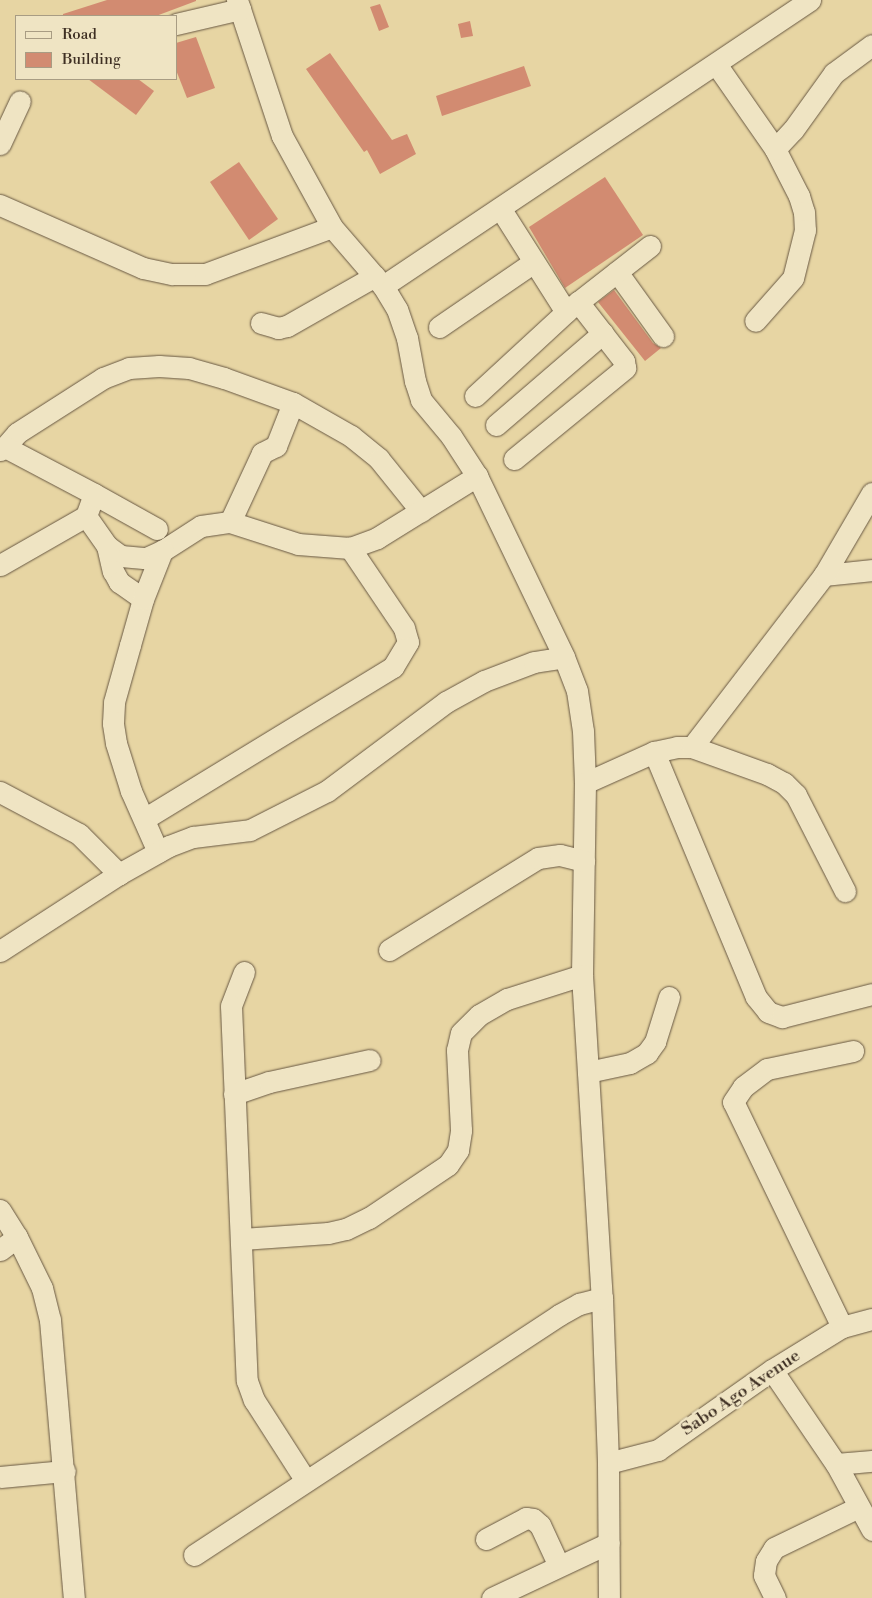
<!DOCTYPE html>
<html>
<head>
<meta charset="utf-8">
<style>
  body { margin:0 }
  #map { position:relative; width:872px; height:1598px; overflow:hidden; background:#e7d5a3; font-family:"Libre Bodoni",serif }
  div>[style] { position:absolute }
  .building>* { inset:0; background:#d28b71 }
  .roads { filter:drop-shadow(0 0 1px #685843) drop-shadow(0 0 1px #685843) }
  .minor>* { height:21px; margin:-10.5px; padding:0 10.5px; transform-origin:10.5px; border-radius:10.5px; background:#efe4c3 }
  span { translate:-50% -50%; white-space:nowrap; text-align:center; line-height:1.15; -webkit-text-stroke:5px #efe4c3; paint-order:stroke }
  .street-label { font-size:18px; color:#3e2f23 }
  .legend { position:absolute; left:15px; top:15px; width:162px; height:65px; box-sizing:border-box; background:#efe4c3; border:1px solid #a89c83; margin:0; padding:6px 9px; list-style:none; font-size:15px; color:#3e2f23 }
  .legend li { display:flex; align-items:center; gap:10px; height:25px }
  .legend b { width:25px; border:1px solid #a89c83 }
</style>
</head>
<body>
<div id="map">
  <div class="building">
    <div style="clip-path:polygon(107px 0,196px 0,196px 1px,156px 16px,63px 16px,63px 14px)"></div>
    <div style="clip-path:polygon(380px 4px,389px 27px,379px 31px,370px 7px)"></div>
    <div style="clip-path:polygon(470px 21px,473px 36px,461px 38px,458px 24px)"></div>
    <div style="clip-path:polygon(196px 37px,215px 88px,187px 98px,176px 70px,176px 43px)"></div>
    <div style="clip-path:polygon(330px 53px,392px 140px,407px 134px,416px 154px,380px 174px,367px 150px,364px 152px,306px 69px)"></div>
    <div style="clip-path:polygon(524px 66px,531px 86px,442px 116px,436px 96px)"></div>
    <div style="clip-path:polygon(88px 79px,138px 79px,154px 91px,136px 115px)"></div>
    <div style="clip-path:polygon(239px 162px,278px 219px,249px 240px,210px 182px)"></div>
    <div style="clip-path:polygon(605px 177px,643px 235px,565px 288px,529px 227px)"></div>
    <div style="clip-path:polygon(614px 290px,653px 343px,661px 348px,645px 361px,598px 302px)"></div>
  </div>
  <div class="roads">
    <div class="minor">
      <div style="left:237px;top:0;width:143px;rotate:71.7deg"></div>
      <div style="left:282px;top:136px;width:104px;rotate:61.2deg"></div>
      <div style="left:332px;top:227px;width:78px;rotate:49.2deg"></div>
      <div style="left:383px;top:286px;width:27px;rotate:59deg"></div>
      <div style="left:397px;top:309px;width:31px;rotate:71deg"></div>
      <div style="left:407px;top:338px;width:44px;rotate:79.5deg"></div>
      <div style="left:415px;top:381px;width:20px;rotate:72deg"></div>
      <div style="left:421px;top:400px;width:47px;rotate:50.2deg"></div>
      <div style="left:451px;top:436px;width:48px;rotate:57deg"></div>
      <div style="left:477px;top:476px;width:201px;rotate:64.3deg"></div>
      <div style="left:564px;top:657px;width:36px;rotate:69deg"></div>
      <div style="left:577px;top:691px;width:40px;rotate:81.5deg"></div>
      <div style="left:583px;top:731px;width:52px;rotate:87.8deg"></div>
      <div style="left:585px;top:783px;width:192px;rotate:90.9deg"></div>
      <div style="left:582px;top:975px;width:324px;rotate:86.5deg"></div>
      <div style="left:602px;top:1298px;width:165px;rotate:87.9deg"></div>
      <div style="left:608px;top:1463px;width:135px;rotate:89.6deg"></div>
      <div style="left:176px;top:24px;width:66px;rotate:-13.2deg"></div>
      <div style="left:716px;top:64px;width:103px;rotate:55.2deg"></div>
      <div style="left:775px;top:149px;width:53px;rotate:62.9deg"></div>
      <div style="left:799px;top:196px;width:17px;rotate:73deg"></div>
      <div style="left:804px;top:212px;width:18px;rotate:87deg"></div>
      <div style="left:805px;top:230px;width:49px;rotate:104deg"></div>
      <div style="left:793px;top:278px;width:57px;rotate:131.5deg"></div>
      <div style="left:0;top:144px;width:47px;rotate:-65.1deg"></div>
      <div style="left:775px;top:149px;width:26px;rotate:-47deg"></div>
      <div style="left:793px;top:130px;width:70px;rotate:-54.3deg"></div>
      <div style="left:834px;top:73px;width:47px;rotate:-36.4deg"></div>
      <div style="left:0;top:205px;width:156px;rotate:23.8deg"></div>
      <div style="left:143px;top:268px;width:30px;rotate:12deg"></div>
      <div style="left:172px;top:274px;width:33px"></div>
      <div style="left:205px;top:274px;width:135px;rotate:-20.3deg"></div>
      <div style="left:617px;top:272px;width:79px;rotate:54.3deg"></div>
      <div style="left:383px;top:286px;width:514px;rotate:-33.81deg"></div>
      <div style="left:568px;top:310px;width:104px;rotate:-38deg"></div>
      <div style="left:261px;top:323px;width:18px;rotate:16deg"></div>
      <div style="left:278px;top:328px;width:9px;rotate:-13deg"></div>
      <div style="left:287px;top:326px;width:101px;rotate:-29.6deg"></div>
      <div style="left:439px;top:327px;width:115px;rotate:-34.4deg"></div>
      <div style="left:475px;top:396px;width:124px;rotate:-42.7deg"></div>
      <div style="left:566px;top:312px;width:123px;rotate:-122.4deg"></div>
      <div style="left:496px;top:425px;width:141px;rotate:-40.7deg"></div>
      <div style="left:5px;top:447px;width:18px;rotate:-49deg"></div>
      <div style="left:17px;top:433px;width:102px;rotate:-32.6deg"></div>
      <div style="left:103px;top:378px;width:28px;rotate:-21deg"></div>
      <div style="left:129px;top:368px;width:30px;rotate:-4deg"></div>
      <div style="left:159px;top:366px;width:30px;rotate:4deg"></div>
      <div style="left:189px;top:368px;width:36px;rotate:16deg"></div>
      <div style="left:224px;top:378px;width:73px;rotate:19.9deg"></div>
      <div style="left:293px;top:403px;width:67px;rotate:29.6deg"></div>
      <div style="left:351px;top:436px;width:36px;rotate:39deg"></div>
      <div style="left:379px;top:459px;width:67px;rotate:51.1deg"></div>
      <div style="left:0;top:450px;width:6px;rotate:-31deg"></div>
      <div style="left:5px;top:447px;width:101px;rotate:27.8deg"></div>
      <div style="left:94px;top:494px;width:23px;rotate:110deg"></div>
      <div style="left:86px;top:516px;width:99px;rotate:150.3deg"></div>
      <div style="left:514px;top:459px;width:144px;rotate:-39.3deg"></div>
      <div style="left:625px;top:368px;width:7px;rotate:-98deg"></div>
      <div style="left:624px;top:361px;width:75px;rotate:-127.9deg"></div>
      <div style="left:94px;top:494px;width:72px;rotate:29.1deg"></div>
      <div style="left:86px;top:516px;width:37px;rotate:55deg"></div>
      <div style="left:107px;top:546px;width:17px;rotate:36deg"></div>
      <div style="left:121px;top:556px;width:25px;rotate:5deg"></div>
      <div style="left:146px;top:558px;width:17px;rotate:-24deg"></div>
      <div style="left:162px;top:551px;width:46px;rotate:-32.7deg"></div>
      <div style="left:201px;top:526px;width:29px;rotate:-8deg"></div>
      <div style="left:230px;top:522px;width:71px;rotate:17.9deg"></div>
      <div style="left:298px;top:544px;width:52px;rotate:4.4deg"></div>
      <div style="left:350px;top:548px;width:29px;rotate:-20deg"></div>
      <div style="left:377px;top:538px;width:118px;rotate:-31.8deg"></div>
      <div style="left:230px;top:522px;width:76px;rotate:-65.1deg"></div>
      <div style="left:262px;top:453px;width:16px;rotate:-27deg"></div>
      <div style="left:276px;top:446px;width:46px;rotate:-68.4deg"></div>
      <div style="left:107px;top:546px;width:26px;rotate:77deg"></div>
      <div style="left:113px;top:571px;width:13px;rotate:61deg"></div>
      <div style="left:119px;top:582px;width:29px;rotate:35deg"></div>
      <div style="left:824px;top:575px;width:48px;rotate:-5.9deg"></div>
      <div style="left:692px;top:747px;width:80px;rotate:19.8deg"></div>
      <div style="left:767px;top:774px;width:19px;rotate:28deg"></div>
      <div style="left:784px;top:783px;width:17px;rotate:45deg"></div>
      <div style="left:796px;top:795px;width:108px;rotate:63deg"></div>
      <div style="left:654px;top:752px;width:265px;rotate:67.4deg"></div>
      <div style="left:756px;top:997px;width:19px;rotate:51deg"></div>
      <div style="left:768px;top:1012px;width:15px;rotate:20deg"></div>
      <div style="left:782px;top:1017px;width:93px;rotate:-14.3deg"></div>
      <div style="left:585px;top:783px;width:76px;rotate:-24.2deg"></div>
      <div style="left:654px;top:752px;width:24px;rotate:-12deg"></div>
      <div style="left:677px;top:747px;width:15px"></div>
      <div style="left:692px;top:747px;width:217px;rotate:-52.5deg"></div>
      <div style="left:824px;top:575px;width:95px;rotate:-59.7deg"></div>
      <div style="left:0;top:792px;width:89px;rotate:28deg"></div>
      <div style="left:79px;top:834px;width:57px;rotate:45deg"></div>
      <div style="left:144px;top:819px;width:292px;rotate:-31.4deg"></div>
      <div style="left:393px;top:667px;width:29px;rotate:-59deg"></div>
      <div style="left:408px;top:642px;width:15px;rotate:-106deg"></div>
      <div style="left:404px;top:628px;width:97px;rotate:-124deg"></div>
      <div style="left:158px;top:852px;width:67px;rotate:-113.9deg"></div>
      <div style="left:131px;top:791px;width:50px;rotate:-107.4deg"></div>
      <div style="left:116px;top:743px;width:20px;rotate:-99deg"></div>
      <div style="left:113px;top:723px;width:21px;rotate:-87deg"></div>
      <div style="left:114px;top:702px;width:59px;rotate:-74.3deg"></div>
      <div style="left:130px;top:645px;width:48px;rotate:-74.2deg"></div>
      <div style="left:143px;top:599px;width:52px;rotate:-68.4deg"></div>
      <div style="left:389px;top:950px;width:175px;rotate:-31.7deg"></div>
      <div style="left:538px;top:858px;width:22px;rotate:-8deg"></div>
      <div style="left:560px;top:855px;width:25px;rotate:14deg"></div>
      <div style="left:0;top:951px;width:142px;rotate:-32.9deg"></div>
      <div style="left:119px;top:874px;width:57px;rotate:-29.2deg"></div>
      <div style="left:169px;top:846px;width:26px;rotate:-21deg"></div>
      <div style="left:193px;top:837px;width:57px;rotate:-7deg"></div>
      <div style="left:250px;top:830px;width:86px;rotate:-26.9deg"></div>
      <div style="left:327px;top:791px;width:149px;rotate:-36.8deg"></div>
      <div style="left:446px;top:702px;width:43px;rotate:-28.9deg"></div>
      <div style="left:484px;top:681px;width:53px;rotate:-20.8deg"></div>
      <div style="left:534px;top:662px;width:30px;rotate:-9deg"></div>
      <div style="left:244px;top:972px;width:36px;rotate:111deg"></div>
      <div style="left:231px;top:1006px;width:375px;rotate:87.6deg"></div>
      <div style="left:247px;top:1381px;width:20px;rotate:70deg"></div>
      <div style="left:254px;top:1400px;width:96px;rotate:57.3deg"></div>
      <div style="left:588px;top:1072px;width:43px;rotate:-12.1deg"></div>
      <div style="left:630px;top:1063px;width:20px;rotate:-30deg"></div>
      <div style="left:647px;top:1053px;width:14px;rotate:-54deg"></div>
      <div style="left:655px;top:1042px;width:47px;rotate:-72.7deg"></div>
      <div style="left:234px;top:1094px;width:37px;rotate:-19deg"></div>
      <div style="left:269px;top:1082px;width:103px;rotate:-12.3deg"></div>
      <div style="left:0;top:1210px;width:32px;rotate:58deg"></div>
      <div style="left:17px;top:1237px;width:57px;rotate:63.9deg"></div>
      <div style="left:42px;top:1288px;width:33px;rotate:76deg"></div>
      <div style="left:50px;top:1320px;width:279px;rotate:85.1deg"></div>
      <div style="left:242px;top:1239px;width:86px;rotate:-4deg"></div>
      <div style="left:328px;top:1233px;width:18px;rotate:-13deg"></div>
      <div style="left:346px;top:1229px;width:25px;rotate:-26deg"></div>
      <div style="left:369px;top:1218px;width:95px;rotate:-33.9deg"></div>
      <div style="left:448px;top:1165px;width:18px;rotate:-56deg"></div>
      <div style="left:458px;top:1150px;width:20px;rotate:-81deg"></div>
      <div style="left:461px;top:1130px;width:80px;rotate:-92.9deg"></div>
      <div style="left:457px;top:1050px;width:17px;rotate:-77deg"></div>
      <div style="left:461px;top:1033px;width:25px;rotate:-45deg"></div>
      <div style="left:479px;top:1015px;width:32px;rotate:-30deg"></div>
      <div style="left:507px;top:999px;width:79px;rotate:-17.7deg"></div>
      <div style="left:0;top:1250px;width:21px;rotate:-37deg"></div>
      <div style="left:842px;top:1327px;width:250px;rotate:-115.8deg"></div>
      <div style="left:733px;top:1102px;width:18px;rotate:-56deg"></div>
      <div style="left:743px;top:1087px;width:30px;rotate:-37deg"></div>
      <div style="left:767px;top:1069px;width:88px;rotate:-11.8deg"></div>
      <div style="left:772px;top:1370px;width:114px;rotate:55.8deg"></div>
      <div style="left:836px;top:1464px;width:75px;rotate:61.4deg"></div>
      <div style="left:608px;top:1463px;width:52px;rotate:-14.6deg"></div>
      <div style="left:658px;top:1450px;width:139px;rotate:-35.1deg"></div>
      <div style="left:772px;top:1370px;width:82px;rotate:-31.6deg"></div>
      <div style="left:842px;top:1327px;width:31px;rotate:-15deg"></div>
      <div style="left:836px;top:1464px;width:36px;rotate:-5deg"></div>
      <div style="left:0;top:1477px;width:65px;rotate:-5.3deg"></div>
      <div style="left:486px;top:1539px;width:45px;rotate:-27.7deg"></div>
      <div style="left:526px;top:1518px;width:7px;rotate:8deg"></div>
      <div style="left:533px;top:1519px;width:9px;rotate:41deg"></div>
      <div style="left:540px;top:1525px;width:45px;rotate:65.1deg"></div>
      <div style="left:194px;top:1555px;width:437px;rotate:-33.3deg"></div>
      <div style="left:559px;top:1315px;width:23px;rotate:-29deg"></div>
      <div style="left:579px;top:1304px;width:24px;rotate:-15deg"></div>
      <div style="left:492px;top:1598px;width:129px;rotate:-25.2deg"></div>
      <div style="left:775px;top:1598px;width:25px;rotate:-116deg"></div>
      <div style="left:764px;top:1575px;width:14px;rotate:-82deg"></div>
      <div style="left:766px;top:1561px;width:15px;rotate:-58deg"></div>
      <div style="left:774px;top:1548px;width:94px;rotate:-25.8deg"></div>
    </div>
  </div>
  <div class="street-label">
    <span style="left:741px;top:1393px;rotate:-34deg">Sabo Ago Avenue</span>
  </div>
  <ul class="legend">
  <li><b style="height:6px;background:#efe4c3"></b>Road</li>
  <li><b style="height:14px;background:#d28b71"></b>Building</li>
  </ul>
</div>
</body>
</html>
